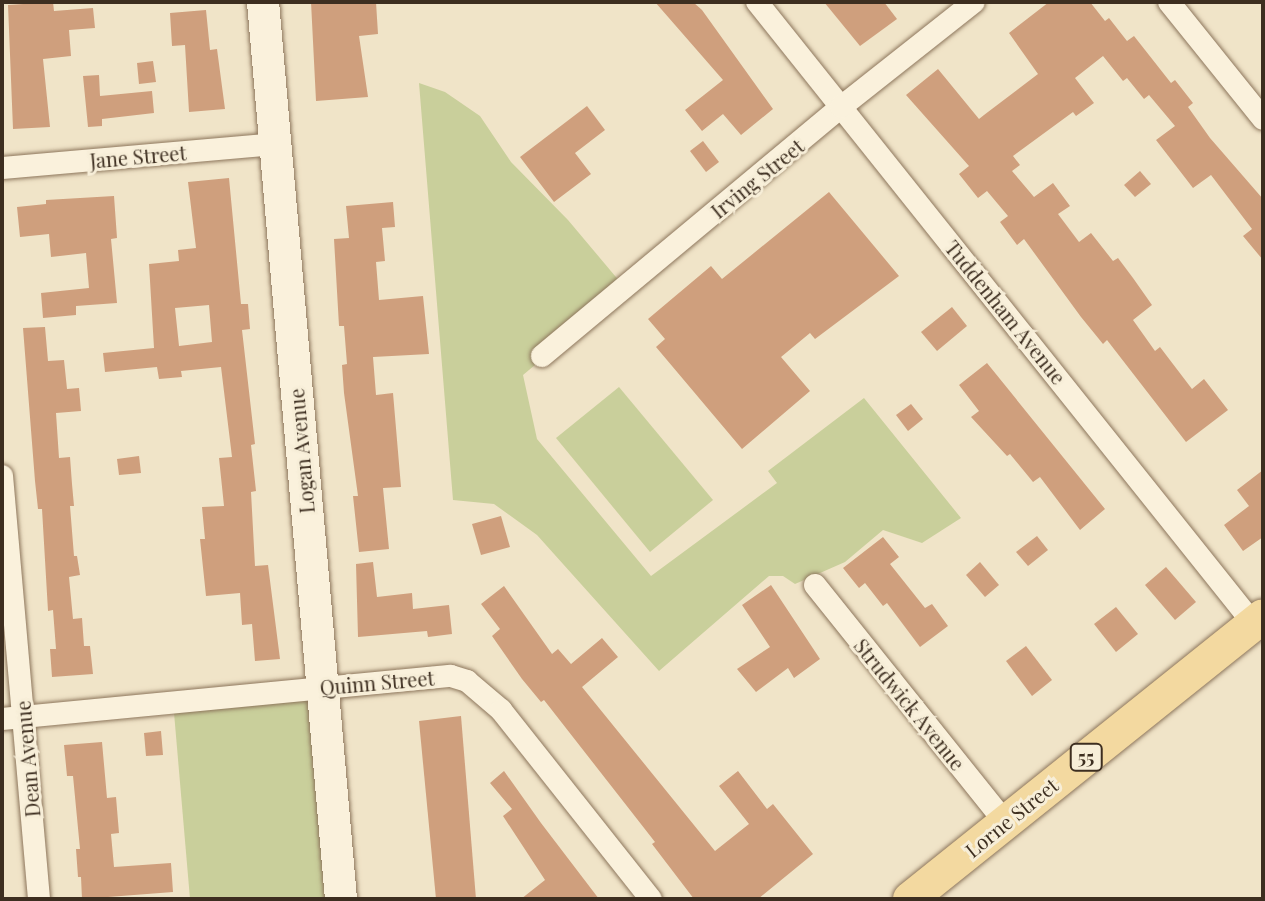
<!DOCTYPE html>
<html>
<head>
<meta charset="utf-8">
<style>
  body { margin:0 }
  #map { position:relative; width:1265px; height:901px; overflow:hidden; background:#f0e4c8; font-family:"Playfair Display",serif }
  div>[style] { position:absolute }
  .green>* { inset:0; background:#c9cf9b }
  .building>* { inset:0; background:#cf9f7d }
  .roads { filter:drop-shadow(0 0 2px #8d765c) drop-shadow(0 0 2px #8d765c) }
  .street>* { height:22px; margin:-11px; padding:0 11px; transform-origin:11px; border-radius:11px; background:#faf1dc }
  .secondary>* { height:32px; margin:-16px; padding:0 16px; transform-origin:16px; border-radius:16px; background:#faf1dc }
  .primary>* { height:34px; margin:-17px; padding:0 17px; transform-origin:17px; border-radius:17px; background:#f3d9a0 }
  span { translate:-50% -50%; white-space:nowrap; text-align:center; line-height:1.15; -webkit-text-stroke:6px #f7eed8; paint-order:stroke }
  .shield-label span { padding:2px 6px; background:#f7eed8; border:2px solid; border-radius:6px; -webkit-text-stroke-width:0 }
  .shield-label { font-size:18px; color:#3d2e20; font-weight:700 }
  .street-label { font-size:20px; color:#3d2e20 }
  .frame { position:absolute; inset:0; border:4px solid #3d2e20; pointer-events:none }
</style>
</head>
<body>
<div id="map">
  <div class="green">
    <div style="clip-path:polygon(419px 83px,445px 92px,480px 116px,511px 162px,568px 220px,626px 289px,523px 375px,537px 439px,651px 576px,777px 483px,768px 471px,864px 398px,961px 518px,922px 543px,883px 530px,845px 562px,795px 584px,783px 576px,769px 576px,659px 671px,537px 535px,494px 504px,453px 500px)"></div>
    <div style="clip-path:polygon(619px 387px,713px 500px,650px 552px,556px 438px)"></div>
    <div style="clip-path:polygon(319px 686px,339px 899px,190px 899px,173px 701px)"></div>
  </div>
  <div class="building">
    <div style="clip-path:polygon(53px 2px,54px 11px,93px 8px,95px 28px,69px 30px,71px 56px,43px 59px,50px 127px,13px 129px,8px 5px)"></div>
    <div style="clip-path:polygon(311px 2px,376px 2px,378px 34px,359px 36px,368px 97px,316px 101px)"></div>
    <div style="clip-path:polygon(655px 2px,693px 2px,702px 10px,773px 109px,741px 135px,723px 114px,702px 131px,685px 110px,723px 80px)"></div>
    <div style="clip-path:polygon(824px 2px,884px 2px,897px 19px,860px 46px)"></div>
    <div style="clip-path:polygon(1049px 2px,1090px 2px,1105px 21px,1109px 18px,1127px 41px,1134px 36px,1171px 83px,1175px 80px,1193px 103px,1188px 107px,1210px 138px,1263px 199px,1263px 260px,1243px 236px,1252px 229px,1211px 175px,1193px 188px,1156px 140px,1175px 126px,1149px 95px,1144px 99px,1127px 78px,1123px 81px,1103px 56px,1075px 78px,1094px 103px,1076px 116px,1073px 112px,1013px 156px,1020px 165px,1012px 171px,1034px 197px,1053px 183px,1070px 206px,1058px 214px,1079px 242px,1091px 233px,1113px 261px,1118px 258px,1133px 278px,1152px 305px,1133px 320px,1155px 351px,1160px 347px,1192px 389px,1204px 379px,1228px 410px,1186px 442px,1107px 340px,1103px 344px,1081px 317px,1024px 239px,1017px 245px,1000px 222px,1008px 216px,987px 191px,978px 198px,959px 174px,969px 166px,906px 95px,938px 69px,979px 119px,984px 115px,1038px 74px,1009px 33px)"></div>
    <div style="clip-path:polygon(206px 10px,210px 50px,217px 49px,225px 109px,189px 112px,185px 45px,172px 46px,170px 13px)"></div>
    <div style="clip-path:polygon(153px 61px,156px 82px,139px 84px,137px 63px)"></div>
    <div style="clip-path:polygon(99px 75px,100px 96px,152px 91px,154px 113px,102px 119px,102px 126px,88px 127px,83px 76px)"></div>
    <div style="clip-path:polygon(587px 106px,605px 130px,575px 153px,591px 174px,554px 202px,520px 157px)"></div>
    <div style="clip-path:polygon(703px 141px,719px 162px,706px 172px,690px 151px)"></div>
    <div style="clip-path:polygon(1140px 171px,1151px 184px,1135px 197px,1124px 185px)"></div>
    <div style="clip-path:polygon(evenodd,229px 178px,241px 304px,248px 304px,250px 329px,242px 330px,255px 444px,251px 445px,256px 491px,251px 492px,255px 566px,268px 565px,280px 659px,255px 661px,252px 624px,242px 625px,240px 593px,206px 596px,200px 539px,205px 539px,202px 507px,224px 506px,219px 458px,232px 457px,221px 367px,181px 371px,182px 377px,159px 379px,157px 367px,105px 372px,103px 353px,154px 348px,149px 264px,179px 261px,178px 250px,196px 248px,188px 182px,229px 178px,209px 305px,212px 342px,179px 346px,175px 308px,209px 305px)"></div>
    <div style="clip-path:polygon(829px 192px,899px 276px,815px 339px,810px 333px,781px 357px,810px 391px,742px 449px,656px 347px,665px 339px,648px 319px,711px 266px,722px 279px)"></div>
    <div style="clip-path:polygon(114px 196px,117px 238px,111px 239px,117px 303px,76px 306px,76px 315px,43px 318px,41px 293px,89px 288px,86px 253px,51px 257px,49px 234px,20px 237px,17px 207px,46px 204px,46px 200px)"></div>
    <div style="clip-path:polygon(393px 202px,395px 227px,382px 228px,385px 261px,376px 262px,379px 300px,423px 296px,429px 354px,373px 357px,376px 395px,393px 393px,401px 487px,383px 488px,389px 549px,359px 552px,353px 496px,358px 496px,344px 393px,342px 365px,347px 364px,344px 326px,339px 326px,334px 239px,349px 238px,346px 206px)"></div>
    <div style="clip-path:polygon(952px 307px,967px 326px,937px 351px,921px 332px)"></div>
    <div style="clip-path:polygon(45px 327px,48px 361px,64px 360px,67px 389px,79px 388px,81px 411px,56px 413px,59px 458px,70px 457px,72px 484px,74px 506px,70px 506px,74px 556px,77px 556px,80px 575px,69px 577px,73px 619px,82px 618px,84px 646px,90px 646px,93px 674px,52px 677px,50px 649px,56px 649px,53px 610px,48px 611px,42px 509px,38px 509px,35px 481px,23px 328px)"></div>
    <div style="clip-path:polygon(987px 363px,1105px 509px,1080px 530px,1040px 477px,1033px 482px,1010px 454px,1007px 456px,971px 417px,979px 411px,959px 385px)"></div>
    <div style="clip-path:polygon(911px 404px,923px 419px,908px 431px,896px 415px)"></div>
    <div style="clip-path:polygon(139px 456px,141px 473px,119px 475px,117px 459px)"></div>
    <div style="clip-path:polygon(1263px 470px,1263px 537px,1243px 551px,1224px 525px,1249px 506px,1237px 490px)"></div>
    <div style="clip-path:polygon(501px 516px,510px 547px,481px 555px,472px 524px)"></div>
    <div style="clip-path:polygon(1037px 536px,1048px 550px,1028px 566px,1016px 552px)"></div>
    <div style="clip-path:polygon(883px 537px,899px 557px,890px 564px,925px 608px,932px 604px,948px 626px,920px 647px,887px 603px,883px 606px,865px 583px,859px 588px,843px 568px)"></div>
    <div style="clip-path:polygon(373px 562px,377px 597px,412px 593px,413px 609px,449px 605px,452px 634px,428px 637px,427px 631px,358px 637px,356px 564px)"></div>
    <div style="clip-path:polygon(980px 562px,999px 585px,985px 597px,966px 575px)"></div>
    <div style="clip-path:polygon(1166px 567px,1196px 602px,1175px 620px,1145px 585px)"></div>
    <div style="clip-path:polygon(771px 585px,820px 659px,794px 678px,788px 668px,756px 692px,737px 669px,770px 647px,742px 605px)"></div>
    <div style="clip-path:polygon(504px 586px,552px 654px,558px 649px,571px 664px,602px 638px,618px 657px,582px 687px,715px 851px,749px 824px,719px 786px,738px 771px,767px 809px,773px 804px,813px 854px,758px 899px,694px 899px,652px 844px,655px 842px,544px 700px,541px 702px,522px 679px,492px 636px,500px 629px,481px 604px)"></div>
    <div style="clip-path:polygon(1116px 607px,1138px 634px,1116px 652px,1094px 624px)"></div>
    <div style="clip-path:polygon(1026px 646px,1052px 680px,1032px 696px,1006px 661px)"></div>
    <div style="clip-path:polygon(461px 716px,476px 899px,436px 899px,419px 721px)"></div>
    <div style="clip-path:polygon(161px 731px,163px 755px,146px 756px,144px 733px)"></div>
    <div style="clip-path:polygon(102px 742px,107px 798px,116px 797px,119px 833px,111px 834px,114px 867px,171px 863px,173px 892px,82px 899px,81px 877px,78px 877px,76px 849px,80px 849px,73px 776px,67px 776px,64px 745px)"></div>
    <div style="clip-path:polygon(504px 771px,541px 823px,599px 899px,521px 899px,545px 880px,503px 816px,512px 809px,490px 783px)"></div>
  </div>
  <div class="roads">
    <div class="street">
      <div style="left:757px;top:2px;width:795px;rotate:51.39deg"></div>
      <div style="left:1169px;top:2px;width:150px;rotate:51.2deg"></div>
      <div style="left:2px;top:168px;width:274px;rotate:-5deg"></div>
      <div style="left:542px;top:356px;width:389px;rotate:-39.8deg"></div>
      <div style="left:841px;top:107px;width:169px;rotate:-38.3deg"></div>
      <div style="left:2px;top:476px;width:425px;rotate:85deg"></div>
      <div style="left:815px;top:585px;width:304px;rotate:51.3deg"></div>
      <div style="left:2px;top:719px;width:451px;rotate:-5.5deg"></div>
      <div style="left:451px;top:676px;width:17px;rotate:17deg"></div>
      <div style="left:467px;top:681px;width:45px;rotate:40.5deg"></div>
      <div style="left:501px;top:710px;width:241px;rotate:51.6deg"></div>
    </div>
    <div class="secondary">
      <div style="left:263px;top:2px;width:900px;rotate:85.03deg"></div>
    </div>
    <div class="primary">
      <div style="left:910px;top:899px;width:452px;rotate:-38.7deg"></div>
    </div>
  </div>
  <div class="shield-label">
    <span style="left:1086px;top:757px">55</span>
  </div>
  <div class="street-label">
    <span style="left:138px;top:156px;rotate:-5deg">Jane Street</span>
    <span style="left:757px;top:178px;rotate:-39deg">Irving Street</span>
    <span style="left:1006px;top:312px;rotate:51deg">Tuddenham Avenue</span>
    <span style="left:301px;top:451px;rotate:-95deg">Logan Avenue</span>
    <span style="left:377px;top:682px;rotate:-5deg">Quinn Street</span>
    <span style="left:910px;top:704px;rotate:51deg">Strudwick Avenue</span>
    <span style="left:27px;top:759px;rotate:-95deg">Dean Avenue</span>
    <span style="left:1011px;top:817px;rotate:-39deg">Lorne Street</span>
  </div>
  <div class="frame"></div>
</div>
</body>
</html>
